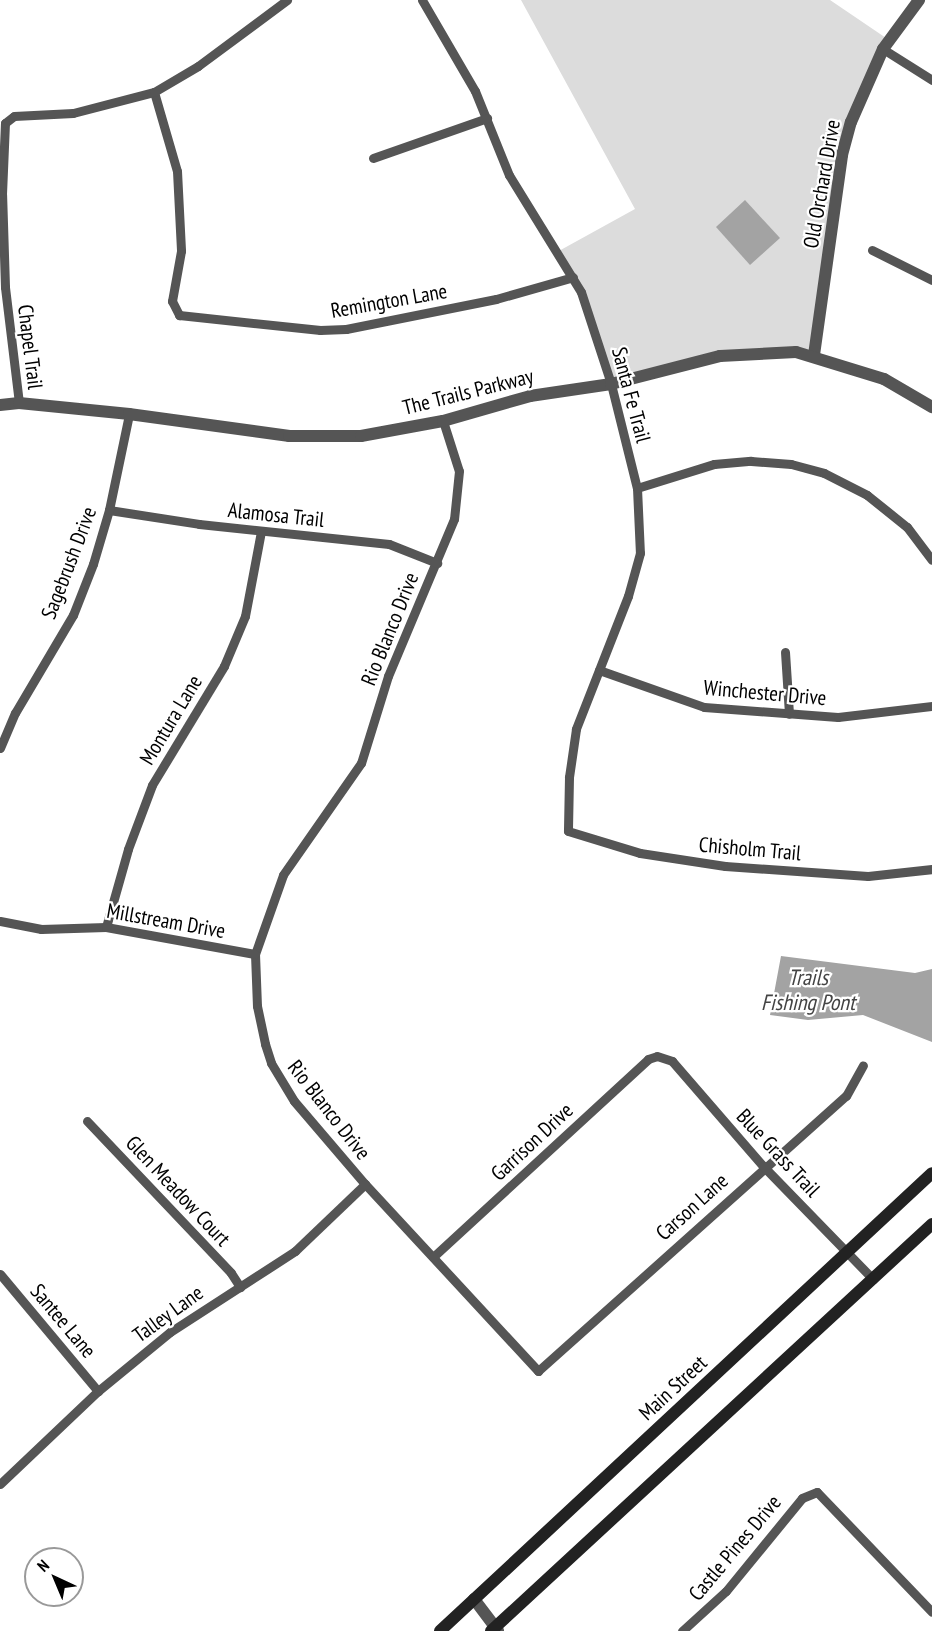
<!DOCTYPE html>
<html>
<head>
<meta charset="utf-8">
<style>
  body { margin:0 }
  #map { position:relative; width:932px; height:1631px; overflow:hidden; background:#fff; font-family:"PT Sans Narrow",sans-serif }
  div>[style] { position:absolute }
  .green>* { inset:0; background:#dcdcdc }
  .water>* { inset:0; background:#a3a3a3 }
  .minor>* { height:9px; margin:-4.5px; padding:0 4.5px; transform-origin:4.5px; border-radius:4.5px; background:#555 }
  .tertiary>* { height:12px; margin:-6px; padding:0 6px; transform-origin:6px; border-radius:6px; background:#555 }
  .secondary>* { height:12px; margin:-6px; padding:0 6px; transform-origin:6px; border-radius:6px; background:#222 }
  span { translate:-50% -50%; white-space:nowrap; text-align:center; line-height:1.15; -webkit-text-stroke:4.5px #fff; paint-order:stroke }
  .street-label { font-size:21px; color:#000 }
  .water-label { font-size:22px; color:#444; font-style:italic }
  .north { position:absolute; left:24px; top:1547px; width:60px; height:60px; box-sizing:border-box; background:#fff; border:2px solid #999; border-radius:50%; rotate:316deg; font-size:16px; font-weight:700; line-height:24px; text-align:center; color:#000 }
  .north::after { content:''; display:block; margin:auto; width:21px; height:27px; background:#000; clip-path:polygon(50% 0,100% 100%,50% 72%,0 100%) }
</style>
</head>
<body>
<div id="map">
  <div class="green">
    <div style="clip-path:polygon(521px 0,830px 0,889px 40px,851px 122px,814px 355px,751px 352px,611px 384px,588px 309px,557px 252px,635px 209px)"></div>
  </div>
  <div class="water">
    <div style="clip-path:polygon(745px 200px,780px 238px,750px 265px,716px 227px)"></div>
    <div style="clip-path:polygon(781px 956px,915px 973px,932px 969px,932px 1042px,863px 1015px,808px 1020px,770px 1015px)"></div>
  </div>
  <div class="minor">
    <div style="left:422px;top:0;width:105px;rotate:59.8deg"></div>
    <div style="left:475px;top:91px;width:91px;rotate:68deg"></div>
    <div style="left:509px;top:175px;width:137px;rotate:58.4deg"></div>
    <div style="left:581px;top:292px;width:97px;rotate:71.9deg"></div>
    <div style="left:611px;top:384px;width:107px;rotate:76deg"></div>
    <div style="left:637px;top:488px;width:65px;rotate:87.4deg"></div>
    <div style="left:640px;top:553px;width:45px;rotate:105.6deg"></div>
    <div style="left:628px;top:596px;width:143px;rotate:111.4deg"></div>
    <div style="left:576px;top:729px;width:49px;rotate:98.3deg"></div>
    <div style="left:569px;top:777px;width:54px;rotate:91.1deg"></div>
    <div style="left:568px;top:831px;width:75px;rotate:17deg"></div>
    <div style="left:640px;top:853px;width:86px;rotate:8.7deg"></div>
    <div style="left:725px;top:866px;width:143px;rotate:4deg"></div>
    <div style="left:868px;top:876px;width:64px;rotate:-6.2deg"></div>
    <div style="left:883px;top:49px;width:58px;rotate:32.3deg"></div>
    <div style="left:154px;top:92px;width:82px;rotate:73.8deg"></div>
    <div style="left:177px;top:171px;width:80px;rotate:87.1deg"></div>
    <div style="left:181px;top:251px;width:51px;rotate:100.2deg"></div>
    <div style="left:172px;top:301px;width:16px;rotate:63deg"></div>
    <div style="left:179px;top:315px;width:142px;rotate:6.1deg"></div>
    <div style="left:320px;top:330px;width:26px;rotate:-2deg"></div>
    <div style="left:346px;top:329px;width:153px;rotate:-11.3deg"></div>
    <div style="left:496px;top:299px;width:80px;rotate:-15.9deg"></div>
    <div style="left:373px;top:158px;width:121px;rotate:-19.3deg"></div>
    <div style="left:872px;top:250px;width:67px;rotate:26.6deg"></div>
    <div style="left:19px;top:403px;width:117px;rotate:-96.9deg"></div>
    <div style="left:5px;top:287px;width:93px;rotate:-91.8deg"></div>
    <div style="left:2px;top:194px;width:71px;rotate:-87.6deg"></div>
    <div style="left:5px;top:123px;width:11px;rotate:-38deg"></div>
    <div style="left:14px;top:116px;width:59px;rotate:-2.9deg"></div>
    <div style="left:73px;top:113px;width:84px;rotate:-14.5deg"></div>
    <div style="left:154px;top:92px;width:51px;rotate:-30.6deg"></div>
    <div style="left:198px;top:66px;width:111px;rotate:-36.6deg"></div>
    <div style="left:443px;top:421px;width:52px;rotate:72.3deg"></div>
    <div style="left:459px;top:471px;width:48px;rotate:95.9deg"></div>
    <div style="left:454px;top:519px;width:170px;rotate:112.8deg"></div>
    <div style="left:388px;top:676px;width:91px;rotate:107.2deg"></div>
    <div style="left:361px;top:763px;width:136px;rotate:124.9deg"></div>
    <div style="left:283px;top:875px;width:84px;rotate:109.5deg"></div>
    <div style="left:255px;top:954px;width:52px;rotate:87.8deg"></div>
    <div style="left:257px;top:1006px;width:39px;rotate:78deg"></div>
    <div style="left:265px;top:1044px;width:20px;rotate:72deg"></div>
    <div style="left:271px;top:1063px;width:44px;rotate:58.8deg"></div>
    <div style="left:294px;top:1101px;width:109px;rotate:49.5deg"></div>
    <div style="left:365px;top:1184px;width:255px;rotate:47.2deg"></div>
    <div style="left:538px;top:1371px;width:413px;rotate:-41.8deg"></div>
    <div style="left:846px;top:1096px;width:35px;rotate:-61deg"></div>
    <div style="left:637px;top:488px;width:81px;rotate:-17.3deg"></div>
    <div style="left:714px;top:464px;width:37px;rotate:-5deg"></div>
    <div style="left:751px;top:461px;width:40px;rotate:4.3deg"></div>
    <div style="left:791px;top:464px;width:34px;rotate:15deg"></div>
    <div style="left:824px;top:473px;width:48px;rotate:27.1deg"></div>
    <div style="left:867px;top:495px;width:51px;rotate:38.7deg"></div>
    <div style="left:907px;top:527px;width:41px;rotate:52.9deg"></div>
    <div style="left:109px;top:510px;width:91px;rotate:8.8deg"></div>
    <div style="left:199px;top:524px;width:191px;rotate:6deg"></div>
    <div style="left:389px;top:544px;width:52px;rotate:21.6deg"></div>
    <div style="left:785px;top:652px;width:62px;rotate:86.3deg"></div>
    <div style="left:599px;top:670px;width:111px;rotate:19.4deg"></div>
    <div style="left:704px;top:707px;width:134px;rotate:4.3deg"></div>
    <div style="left:838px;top:717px;width:95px;rotate:-6.7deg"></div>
    <div style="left:0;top:748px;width:38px;rotate:-67deg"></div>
    <div style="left:15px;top:713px;width:114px;rotate:-59.4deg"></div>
    <div style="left:73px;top:615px;width:55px;rotate:-68.6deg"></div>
    <div style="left:93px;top:564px;width:56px;rotate:-73.5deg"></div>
    <div style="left:109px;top:510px;width:98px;rotate:-78.2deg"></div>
    <div style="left:0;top:921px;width:42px;rotate:11deg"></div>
    <div style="left:41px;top:929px;width:65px;rotate:-1.8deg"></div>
    <div style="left:106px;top:927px;width:151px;rotate:10.3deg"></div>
    <div style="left:106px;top:927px;width:81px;rotate:-74.2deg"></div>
    <div style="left:128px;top:849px;width:68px;rotate:-69.4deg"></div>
    <div style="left:152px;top:785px;width:139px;rotate:-58.8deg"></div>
    <div style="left:224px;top:666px;width:54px;rotate:-67.2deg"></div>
    <div style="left:245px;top:616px;width:86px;rotate:-79.3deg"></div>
    <div style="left:87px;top:1121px;width:209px;rotate:46.5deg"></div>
    <div style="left:231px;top:1273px;width:17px;rotate:57deg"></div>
    <div style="left:433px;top:1257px;width:292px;rotate:-42.6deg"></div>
    <div style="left:648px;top:1059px;width:9px;rotate:-18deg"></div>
    <div style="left:657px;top:1056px;width:16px;rotate:18deg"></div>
    <div style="left:672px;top:1061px;width:139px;rotate:49.1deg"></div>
    <div style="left:763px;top:1166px;width:158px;rotate:45.8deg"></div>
    <div style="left:0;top:1274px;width:153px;rotate:50.1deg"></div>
    <div style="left:0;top:1484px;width:135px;rotate:-43.5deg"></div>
    <div style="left:98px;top:1391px;width:93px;rotate:-39.3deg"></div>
    <div style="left:170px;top:1332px;width:149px;rotate:-32.9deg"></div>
    <div style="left:295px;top:1251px;width:97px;rotate:-43.7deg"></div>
    <div style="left:682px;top:1631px;width:59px;rotate:-42.3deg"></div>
    <div style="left:726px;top:1591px;width:120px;rotate:-50.7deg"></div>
    <div style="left:802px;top:1498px;width:16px;rotate:-22deg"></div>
    <div style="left:817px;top:1492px;width:166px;rotate:46.2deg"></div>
  </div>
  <div class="tertiary">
    <div style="left:814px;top:355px;width:202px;rotate:-82deg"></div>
    <div style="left:842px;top:155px;width:34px;rotate:-75deg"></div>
    <div style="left:851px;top:122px;width:80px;rotate:-66.3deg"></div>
    <div style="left:883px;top:49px;width:61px;rotate:-53.7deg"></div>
    <div style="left:0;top:405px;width:19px;rotate:-6deg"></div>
    <div style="left:19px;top:403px;width:111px;rotate:5.7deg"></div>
    <div style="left:129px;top:414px;width:162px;rotate:7.8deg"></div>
    <div style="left:289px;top:436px;width:72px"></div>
    <div style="left:361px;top:436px;width:83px;rotate:-10.4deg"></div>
    <div style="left:443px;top:421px;width:91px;rotate:-16deg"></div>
    <div style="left:530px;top:396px;width:82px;rotate:-8.4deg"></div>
    <div style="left:611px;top:384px;width:113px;rotate:-14.4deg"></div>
    <div style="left:720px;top:356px;width:76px;rotate:-3deg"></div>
    <div style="left:796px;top:352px;width:92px;rotate:17.1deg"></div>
    <div style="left:884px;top:379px;width:56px;rotate:30.3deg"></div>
    <div style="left:474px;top:1599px;width:40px;rotate:53deg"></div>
  </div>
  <div class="secondary">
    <div style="left:440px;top:1631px;width:672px;rotate:-42.95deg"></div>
    <div style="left:491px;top:1631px;width:600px;rotate:-42.7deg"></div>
  </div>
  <div class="street-label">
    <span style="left:822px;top:184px;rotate:-80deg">Old Orchard Drive</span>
    <span style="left:389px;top:301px;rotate:-10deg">Remington Lane</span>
    <span style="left:30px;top:347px;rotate:83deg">Chapel Trail</span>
    <span style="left:468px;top:392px;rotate:-14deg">The Trails Parkway</span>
    <span style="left:631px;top:395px;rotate:75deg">Santa Fe Trail</span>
    <span style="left:276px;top:515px;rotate:6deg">Alamosa Trail</span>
    <span style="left:69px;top:563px;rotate:-69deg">Sagebrush Drive</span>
    <span style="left:390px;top:629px;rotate:-68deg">Rio Blanco Drive</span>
    <span style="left:765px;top:693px;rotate:5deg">Winchester Drive</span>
    <span style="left:171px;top:720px;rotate:-59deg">Montura Lane</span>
    <span style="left:750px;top:849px;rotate:5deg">Chisholm Trail</span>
    <span style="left:166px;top:921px;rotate:10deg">Millstream Drive</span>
    <span style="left:329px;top:1110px;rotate:52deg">Rio Blanco Drive</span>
    <span style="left:532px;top:1142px;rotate:-43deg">Garrison Drive</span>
    <span style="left:778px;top:1153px;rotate:47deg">Blue Grass Trail</span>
    <span style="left:178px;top:1191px;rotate:47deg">Glen Meadow Court</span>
    <span style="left:692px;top:1207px;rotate:-42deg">Carson Lane</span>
    <span style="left:168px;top:1314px;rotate:-36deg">Talley Lane</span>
    <span style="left:63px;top:1321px;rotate:50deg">Santee Lane</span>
    <span style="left:673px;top:1388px;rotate:-43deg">Main Street</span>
    <span style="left:735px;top:1548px;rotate:-50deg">Castle Pines Drive</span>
  </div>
  <div class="water-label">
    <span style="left:808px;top:990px">Trails<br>Fishing Pont</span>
  </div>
  <div class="north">N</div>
</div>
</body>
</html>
